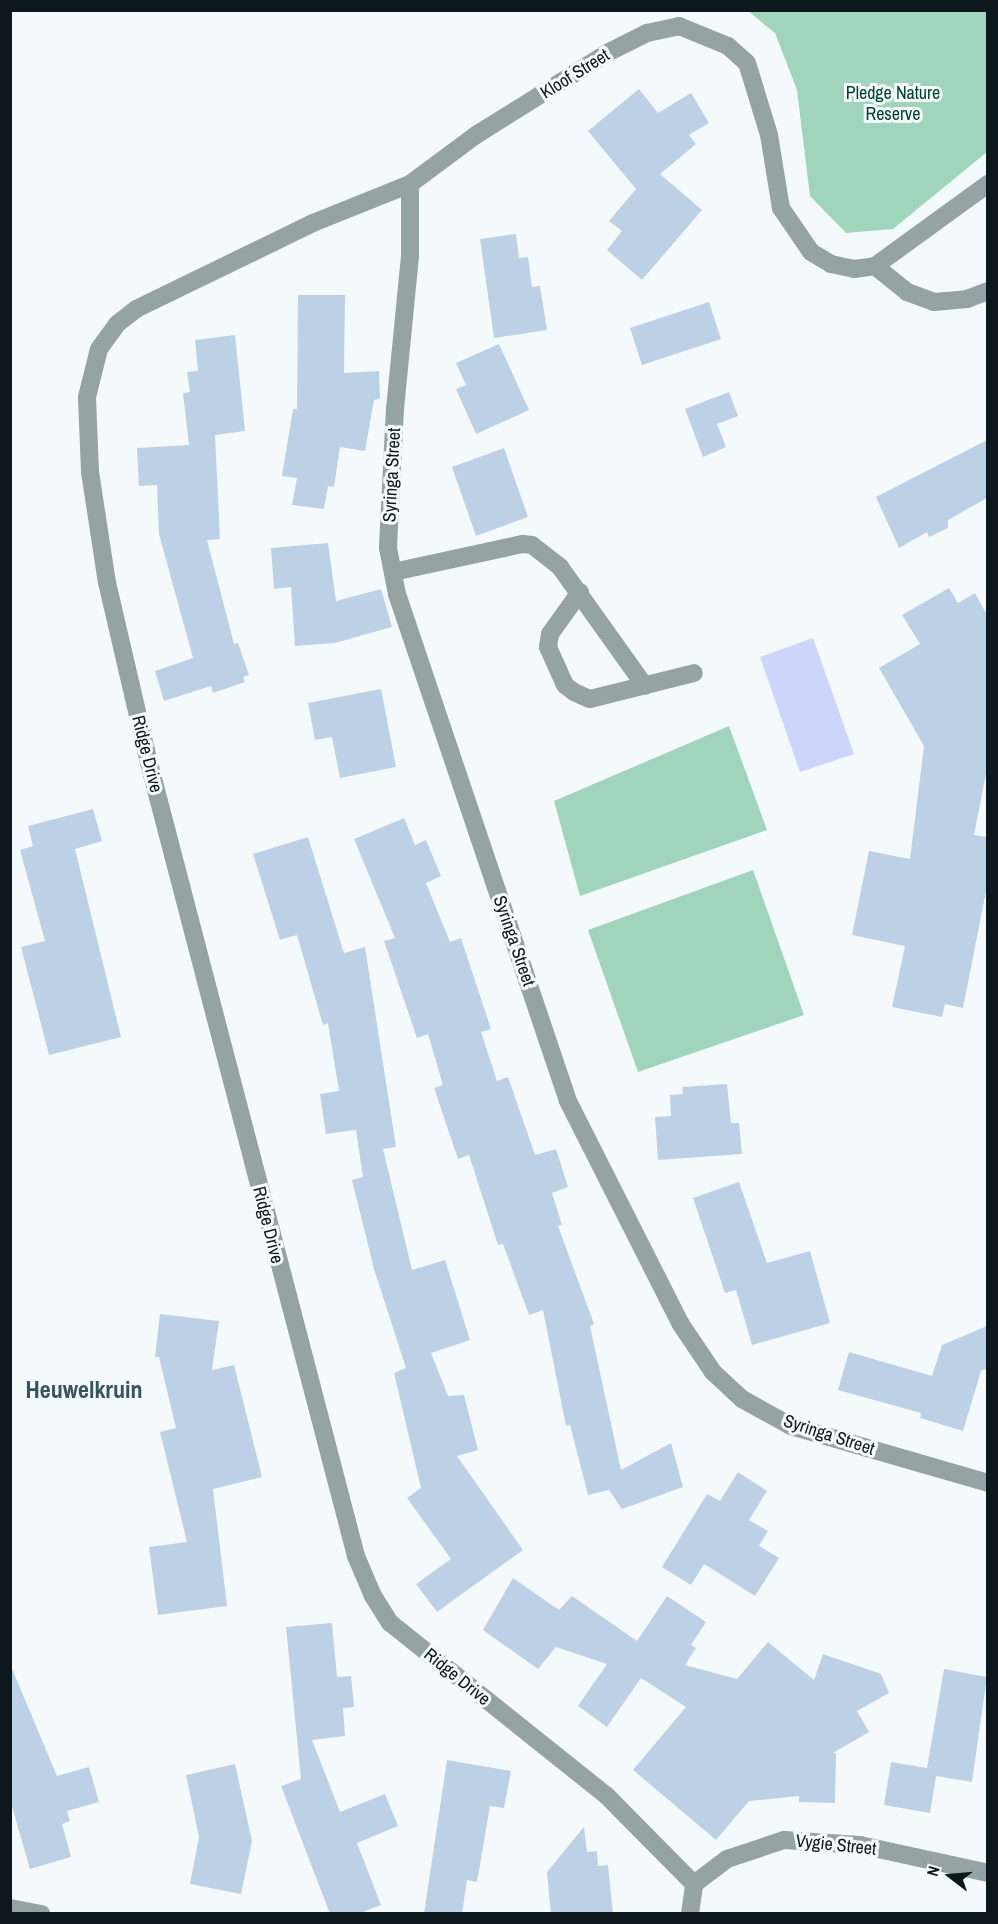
<!DOCTYPE html>
<html>
<head>
<meta charset="utf-8">
<style>
  body { margin:0 }
  #map { position:relative; width:998px; height:1924px; overflow:hidden; background:#f4fafc; font-family:"Archivo Narrow",sans-serif }
  div>[style] { position:absolute }
  .green>* { inset:0; background:#a1d5bb }
  .water>* { inset:0; background:#ced5fd }
  .building>* { inset:0; background:#bdd1e6 }
  .minor>* { height:18px; margin:-9px; padding:0 9px; transform-origin:9px; border-radius:9px; background:#95a4a3 }
  span { translate:-50% -50%; white-space:nowrap; text-align:center; line-height:1.15; -webkit-text-stroke:6px #f4fafc; paint-order:stroke }
  .street-label { font-size:18px; color:#0c181c }
  .park-label { font-size:18px; color:#00422b }
  .district-label { font-size:24px; color:#38545d; font-weight:700 }
  .frame { position:absolute; inset:0; border:12px solid #0c181c; pointer-events:none }
  .north { position:absolute; left:920px; top:1846px; width:60px; height:60px; -webkit-text-stroke:4px #f4fafc; paint-order:stroke; rotate:286deg; font-size:16px; font-weight:700; line-height:24px; text-align:center; color:#0c181c }
  .north::after { content:''; display:block; margin:auto; width:21px; height:27px; background:#0c181c; clip-path:polygon(50% 0,100% 100%,50% 72%,0 100%) }
</style>
</head>
<body>
<div id="map">
  <div class="green">
    <div style="clip-path:polygon(748px 11px,987px 11px,987px 152px,893px 229px,846px 233px,810px 196px,797px 90px,775px 33px)"></div>
    <div style="clip-path:polygon(729px 726px,767px 830px,580px 896px,554px 801px)"></div>
    <div style="clip-path:polygon(753px 870px,804px 1015px,638px 1072px,588px 930px)"></div>
  </div>
  <div class="water">
    <div style="clip-path:polygon(813px 638px,854px 754px,800px 772px,760px 657px)"></div>
  </div>
  <div class="building">
    <div style="clip-path:polygon(639px 89px,658px 113px,691px 93px,709px 123px,689px 135px,696px 144px,660px 174px,702px 210px,642px 280px,607px 250px,622px 231px,609px 221px,636px 189px,588px 131px)"></div>
    <div style="clip-path:polygon(516px 234px,519px 258px,528px 257px,532px 287px,540px 286px,547px 330px,494px 338px,480px 239px)"></div>
    <div style="clip-path:polygon(298px 295px,345px 295px,344px 373px,379px 371px,380px 399px,374px 400px,365px 451px,340px 447px,334px 487px,328px 486px,324px 509px,292px 505px,297px 478px,282px 476px,293px 409px,297px 409px)"></div>
    <div style="clip-path:polygon(709px 302px,721px 339px,642px 365px,630px 328px)"></div>
    <div style="clip-path:polygon(235px 335px,245px 431px,215px 435px,220px 539px,207px 540px,234px 644px,238px 643px,249px 675px,243px 677px,245px 682px,213px 693px,211px 686px,164px 701px,155px 671px,193px 658px,159px 534px,157px 485px,139px 486px,137px 448px,189px 445px,183px 393px,190px 392px,187px 372px,198px 371px,195px 340px)"></div>
    <div style="clip-path:polygon(499px 344px,529px 410px,476px 434px,456px 389px,466px 385px,456px 363px)"></div>
    <div style="clip-path:polygon(729px 392px,738px 416px,717px 424px,726px 447px,703px 457px,685px 409px)"></div>
    <div style="clip-path:polygon(987px 440px,987px 498px,948px 520px,948px 528px,929px 537px,927px 532px,899px 548px,876px 497px)"></div>
    <div style="clip-path:polygon(504px 448px,528px 517px,476px 536px,452px 467px)"></div>
    <div style="clip-path:polygon(328px 543px,336px 601px,381px 589px,392px 627px,335px 643px,295px 646px,291px 587px,274px 589px,271px 548px)"></div>
    <div style="clip-path:polygon(949px 588px,958px 603px,975px 593px,987px 615px,987px 769px,974px 835px,987px 837px,987px 886px,963px 1008px,945px 1004px,942px 1017px,892px 1007px,905px 946px,852px 935px,869px 851px,910px 859px,924px 746px,879px 668px,920px 644px,902px 615px)"></div>
    <div style="clip-path:polygon(381px 689px,396px 767px,340px 778px,332px 737px,315px 740px,308px 703px)"></div>
    <div style="clip-path:polygon(93px 809px,102px 841px,75px 849px,121px 1037px,49px 1055px,21px 947px,45px 941px,20px 850px,33px 846px,28px 826px)"></div>
    <div style="clip-path:polygon(404px 818px,415px 845px,426px 840px,441px 876px,426px 883px,450px 942px,461px 938px,491px 1029px,481px 1032px,497px 1081px,508px 1077px,535px 1155px,556px 1149px,568px 1187px,552px 1193px,562px 1225px,558px 1226px,594px 1324px,590px 1326px,621px 1470px,671px 1443px,683px 1487px,622px 1509px,609px 1490px,588px 1495px,570px 1425px,566px 1426px,543px 1310px,529px 1315px,503px 1244px,498px 1245px,469px 1155px,458px 1159px,434px 1088px,443px 1085px,428px 1034px,417px 1038px,384px 941px,395px 938px,354px 839px)"></div>
    <div style="clip-path:polygon(308px 837px,344px 953px,365px 947px,396px 1147px,383px 1149px,412px 1270px,445px 1260px,470px 1340px,431px 1353px,448px 1396px,464px 1395px,478px 1450px,457px 1456px,523px 1550px,437px 1612px,416px 1584px,451px 1559px,407px 1498px,421px 1488px,394px 1373px,406px 1368px,374px 1269px,352px 1180px,363px 1177px,356px 1130px,326px 1134px,320px 1094px,339px 1091px,328px 1023px,323px 1025px,297px 935px,280px 940px,253px 854px)"></div>
    <div style="clip-path:polygon(727px 1084px,731px 1123px,739px 1123px,742px 1154px,658px 1160px,655px 1117px,671px 1116px,670px 1095px,683px 1094px,682px 1087px)"></div>
    <div style="clip-path:polygon(739px 1182px,767px 1263px,810px 1251px,830px 1323px,752px 1345px,736px 1290px,725px 1293px,693px 1198px)"></div>
    <div style="clip-path:polygon(160px 1314px,219px 1321px,212px 1370px,234px 1365px,262px 1477px,213px 1489px,227px 1606px,158px 1615px,149px 1547px,187px 1542px,160px 1432px,176px 1428px,159px 1357px,155px 1357px)"></div>
    <div style="clip-path:polygon(987px 1326px,987px 1368px,981px 1371px,963px 1431px,920px 1418px,921px 1413px,838px 1390px,849px 1352px,932px 1376px,942px 1345px)"></div>
    <div style="clip-path:polygon(738px 1472px,767px 1491px,749px 1520px,768px 1531px,759px 1546px,779px 1558px,755px 1596px,704px 1564px,691px 1585px,662px 1567px,707px 1494px,720px 1501px)"></div>
    <div style="clip-path:polygon(513px 1578px,559px 1610px,572px 1596px,637px 1641px,667px 1596px,706px 1622px,691px 1645px,696px 1648px,685px 1665px,737px 1679px,768px 1642px,814px 1680px,823px 1654px,881px 1674px,889px 1693px,857px 1711px,869px 1732px,833px 1753px,836px 1753px,835px 1803px,799px 1802px,799px 1796px,749px 1801px,716px 1840px,633px 1770px,686px 1707px,641px 1678px,607px 1727px,578px 1706px,607px 1664px,556px 1647px,538px 1669px,483px 1630px)"></div>
    <div style="clip-path:polygon(332px 1623px,337px 1677px,351px 1676px,354px 1707px,343px 1708px,345px 1736px,312px 1740px,340px 1812px,385px 1794px,398px 1826px,357px 1843px,381px 1905px,358px 1914px,330px 1914px,281px 1786px,301px 1779px,286px 1627px)"></div>
    <div style="clip-path:polygon(10px 1664px,57px 1776px,89px 1767px,99px 1802px,67px 1811px,70px 1821px,62px 1824px,71px 1857px,30px 1869px,10px 1800px)"></div>
    <div style="clip-path:polygon(944px 1669px,987px 1677px,972px 1782px,936px 1776px,930px 1813px,884px 1805px,891px 1762px,927px 1768px)"></div>
    <div style="clip-path:polygon(447px 1760px,511px 1771px,504px 1808px,490px 1806px,477px 1882px,467px 1880px,462px 1914px,424px 1914px)"></div>
    <div style="clip-path:polygon(235px 1764px,252px 1841px,241px 1894px,190px 1884px,199px 1837px,186px 1775px)"></div>
    <div style="clip-path:polygon(584px 1827px,587px 1852px,597px 1851px,598px 1866px,608px 1865px,613px 1914px,551px 1914px,547px 1872px)"></div>
  </div>
  <div class="minor">
    <div style="left:410px;top:184px;width:72px;rotate:90deg"></div>
    <div style="left:410px;top:256px;width:153px;rotate:95.6deg"></div>
    <div style="left:395px;top:408px;width:140px;rotate:92.9deg"></div>
    <div style="left:388px;top:548px;width:47px;rotate:78.9deg"></div>
    <div style="left:397px;top:594px;width:535px;rotate:71.36deg"></div>
    <div style="left:568px;top:1101px;width:249px;rotate:63.2deg"></div>
    <div style="left:680px;top:1323px;width:59px;rotate:56deg"></div>
    <div style="left:713px;top:1372px;width:40px;rotate:43deg"></div>
    <div style="left:742px;top:1399px;width:56px;rotate:28.9deg"></div>
    <div style="left:791px;top:1426px;width:205px;rotate:16.1deg"></div>
    <div style="left:875px;top:266px;width:41px;rotate:39.1deg"></div>
    <div style="left:907px;top:292px;width:29px;rotate:20deg"></div>
    <div style="left:934px;top:302px;width:33px;rotate:-5deg"></div>
    <div style="left:967px;top:299px;width:22px;rotate:-21deg"></div>
    <div style="left:393px;top:572px;width:133px;rotate:-12.2deg"></div>
    <div style="left:523px;top:544px;width:9px;rotate:6deg"></div>
    <div style="left:532px;top:545px;width:36px;rotate:38deg"></div>
    <div style="left:560px;top:567px;width:146px;rotate:54.5deg"></div>
    <div style="left:580px;top:592px;width:52px;rotate:125.5deg"></div>
    <div style="left:550px;top:634px;width:13px;rotate:99deg"></div>
    <div style="left:548px;top:647px;width:42px;rotate:65.9deg"></div>
    <div style="left:565px;top:685px;width:11px;rotate:38deg"></div>
    <div style="left:574px;top:692px;width:17px;rotate:24deg"></div>
    <div style="left:590px;top:699px;width:107px;rotate:-14deg"></div>
    <div style="left:694px;top:1884px;width:41px;rotate:-37.1deg"></div>
    <div style="left:727px;top:1859px;width:60px;rotate:-18.4deg"></div>
    <div style="left:784px;top:1840px;width:76px;rotate:3.8deg"></div>
    <div style="left:860px;top:1845px;width:131px;rotate:12.3deg"></div>
    <div style="left:10px;top:1908px;width:32px;rotate:11deg"></div>
    <div style="left:690px;top:1914px;width:30px;rotate:-82deg"></div>
    <div style="left:694px;top:1884px;width:124px;rotate:-134.7deg"></div>
    <div style="left:607px;top:1796px;width:278px;rotate:-141.4deg"></div>
    <div style="left:390px;top:1623px;width:32px;rotate:-122deg"></div>
    <div style="left:373px;top:1596px;width:43px;rotate:-113deg"></div>
    <div style="left:356px;top:1556px;width:820px;rotate:-104.63deg"></div>
    <div style="left:149px;top:763px;width:185px;rotate:-103.1deg"></div>
    <div style="left:107px;top:583px;width:112px;rotate:-98.7deg"></div>
    <div style="left:90px;top:472px;width:75px;rotate:-92.3deg"></div>
    <div style="left:87px;top:397px;width:49px;rotate:-76deg"></div>
    <div style="left:99px;top:349px;width:31px;rotate:-54deg"></div>
    <div style="left:117px;top:324px;width:24px;rotate:-38deg"></div>
    <div style="left:136px;top:309px;width:197px;rotate:-25.9deg"></div>
    <div style="left:313px;top:223px;width:105px;rotate:-21.9deg"></div>
    <div style="left:410px;top:184px;width:82px;rotate:-36.6deg"></div>
    <div style="left:476px;top:135px;width:155px;rotate:-32deg"></div>
    <div style="left:607px;top:53px;width:45px;rotate:-26.6deg"></div>
    <div style="left:647px;top:33px;width:33px;rotate:-12deg"></div>
    <div style="left:679px;top:26px;width:53px;rotate:22.2deg"></div>
    <div style="left:728px;top:46px;width:25px;rotate:42deg"></div>
    <div style="left:747px;top:63px;width:75px;rotate:73deg"></div>
    <div style="left:769px;top:135px;width:74px;rotate:80.7deg"></div>
    <div style="left:781px;top:208px;width:53px;rotate:55.7deg"></div>
    <div style="left:811px;top:252px;width:23px;rotate:31deg"></div>
    <div style="left:831px;top:264px;width:24px;rotate:12deg"></div>
    <div style="left:854px;top:269px;width:21px;rotate:-8deg"></div>
    <div style="left:875px;top:266px;width:140px;rotate:-36deg"></div>
  </div>
  <div class="street-label">
    <span style="left:575px;top:74px;rotate:-32deg">Kloof Street</span>
    <span style="left:392px;top:475px;rotate:-87deg">Syringa Street</span>
    <span style="left:147px;top:754px;rotate:76deg">Ridge Drive</span>
    <span style="left:514px;top:941px;rotate:71deg">Syringa Street</span>
    <span style="left:268px;top:1225px;rotate:76deg">Ridge Drive</span>
    <span style="left:829px;top:1435px;rotate:18deg">Syringa Street</span>
    <span style="left:457px;top:1677px;rotate:39deg">Ridge Drive</span>
    <span style="left:836px;top:1845px;rotate:6deg">Vygie Street</span>
  </div>
  <div class="park-label">
    <span style="left:893px;top:104px">Pledge Nature<br>Reserve</span>
  </div>
  <div class="district-label">
    <span style="left:84px;top:1390px">Heuwelkruin</span>
  </div>
  <div class="frame"></div>
  <div class="north">N</div>
</div>
</body>
</html>
